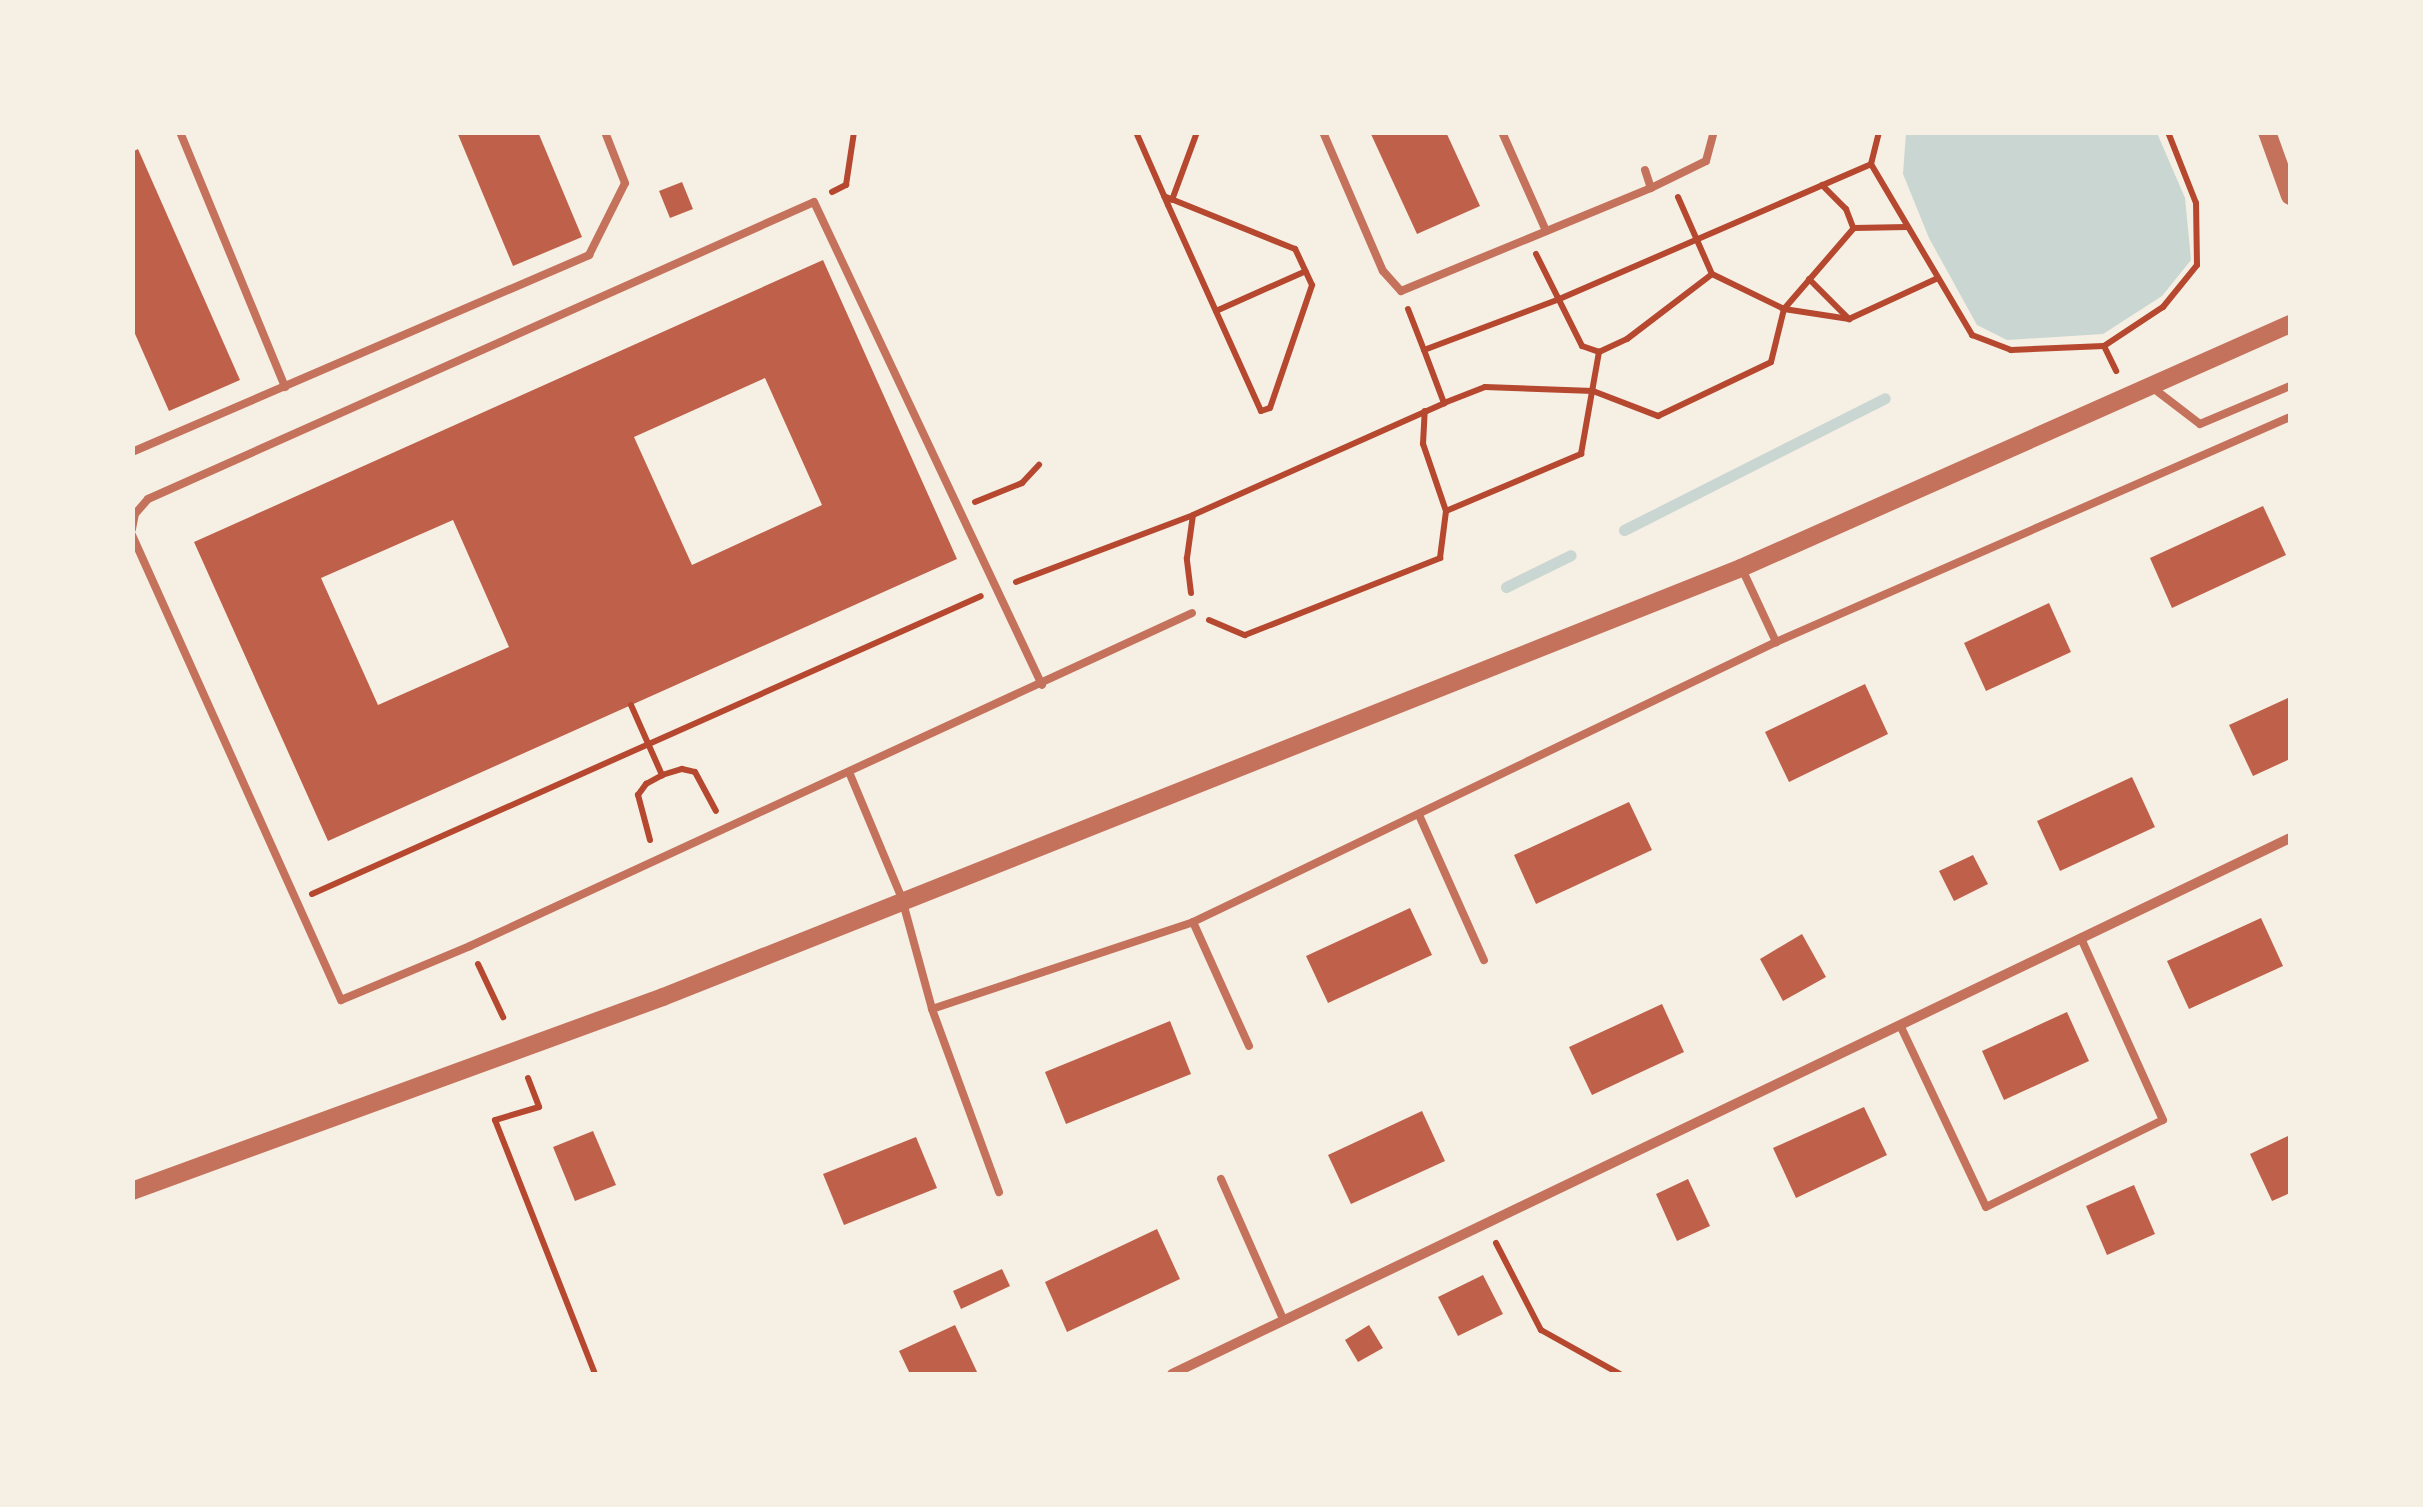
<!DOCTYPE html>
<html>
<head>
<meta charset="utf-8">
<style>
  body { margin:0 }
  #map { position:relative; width:2423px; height:1507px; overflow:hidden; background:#f6efe4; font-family:"Roboto Condensed",sans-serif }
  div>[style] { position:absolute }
  .water>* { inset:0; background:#c9d6d2 }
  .stream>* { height:11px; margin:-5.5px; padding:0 5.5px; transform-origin:5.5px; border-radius:5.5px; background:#c9d6d2 }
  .building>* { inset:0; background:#bf614a }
  .path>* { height:6px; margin:-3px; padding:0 3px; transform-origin:3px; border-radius:3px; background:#b5482f }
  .service>* { height:8px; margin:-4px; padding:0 4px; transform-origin:4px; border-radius:4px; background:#c5725c }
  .minor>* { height:10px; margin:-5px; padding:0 5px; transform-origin:5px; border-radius:5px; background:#c5725c }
  .tertiary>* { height:18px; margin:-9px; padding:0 9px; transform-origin:9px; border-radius:9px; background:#c5725c }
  span { translate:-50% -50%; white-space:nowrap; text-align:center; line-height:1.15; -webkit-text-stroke:8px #f6efe4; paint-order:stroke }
  .frame { position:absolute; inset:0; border:135px solid #f6efe4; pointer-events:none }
</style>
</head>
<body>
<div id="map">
  <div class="water">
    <div style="clip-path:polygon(1906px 133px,2157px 133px,2185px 198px,2191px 260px,2162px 296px,2103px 334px,2007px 340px,1977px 325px,1929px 238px,1903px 174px)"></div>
  </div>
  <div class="stream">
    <div style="left:1624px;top:530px;width:292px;rotate:-26.8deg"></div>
    <div style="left:1506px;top:587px;width:72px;rotate:-26.2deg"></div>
  </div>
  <div class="building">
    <div style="clip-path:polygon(457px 132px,538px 132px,582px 237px,513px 266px)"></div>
    <div style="clip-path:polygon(1370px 132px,1446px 132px,1480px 206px,1417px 234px)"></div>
    <div style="clip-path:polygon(138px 149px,240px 380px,169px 411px,132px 327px,132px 152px)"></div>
    <div style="clip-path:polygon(682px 182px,693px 209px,670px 218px,659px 191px)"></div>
    <div style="clip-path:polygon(evenodd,823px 260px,957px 559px,328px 841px,194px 542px,823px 260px,765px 378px,822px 505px,692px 565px,634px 437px,765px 378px,823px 260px,453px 520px,509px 647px,378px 705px,321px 578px,453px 520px)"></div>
    <div style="clip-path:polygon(2263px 506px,2286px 555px,2172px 608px,2150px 558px)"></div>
    <div style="clip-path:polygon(2049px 603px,2071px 652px,1986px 691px,1964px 643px)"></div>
    <div style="clip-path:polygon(1865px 684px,1888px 734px,1789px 782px,1765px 732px)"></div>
    <div style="clip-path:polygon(2290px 697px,2290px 759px,2253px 776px,2229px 725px)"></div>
    <div style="clip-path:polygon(2132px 777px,2155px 827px,2060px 871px,2037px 821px)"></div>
    <div style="clip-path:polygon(1629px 802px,1652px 850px,1536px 904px,1514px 855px)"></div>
    <div style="clip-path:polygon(1973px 855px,1988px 884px,1954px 901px,1939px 871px)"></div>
    <div style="clip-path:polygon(1410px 908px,1432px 955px,1328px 1003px,1306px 956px)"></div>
    <div style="clip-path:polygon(2261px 918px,2283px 966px,2189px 1009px,2167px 961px)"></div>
    <div style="clip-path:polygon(1802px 934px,1826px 977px,1783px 1001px,1760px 959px)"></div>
    <div style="clip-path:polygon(1662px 1004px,1684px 1052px,1592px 1095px,1569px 1047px)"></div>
    <div style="clip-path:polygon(2067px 1012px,2089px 1061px,2004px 1100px,1982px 1051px)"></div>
    <div style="clip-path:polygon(1170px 1021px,1191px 1074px,1066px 1124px,1045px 1072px)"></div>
    <div style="clip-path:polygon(1864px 1107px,1887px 1155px,1796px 1198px,1773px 1148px)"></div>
    <div style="clip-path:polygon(1422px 1111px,1445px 1161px,1351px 1204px,1328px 1155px)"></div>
    <div style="clip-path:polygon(593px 1131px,616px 1185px,575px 1201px,553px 1147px)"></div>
    <div style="clip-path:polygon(2290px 1135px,2290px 1193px,2272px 1201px,2250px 1154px)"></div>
    <div style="clip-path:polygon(916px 1137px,937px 1188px,844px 1225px,823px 1174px)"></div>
    <div style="clip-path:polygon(1688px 1179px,1710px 1226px,1677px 1241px,1656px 1194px)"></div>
    <div style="clip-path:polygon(2134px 1185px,2155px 1234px,2107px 1255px,2086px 1206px)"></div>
    <div style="clip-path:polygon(1157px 1229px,1180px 1279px,1067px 1332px,1045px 1282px)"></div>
    <div style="clip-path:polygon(1002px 1269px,1010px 1286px,961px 1309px,953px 1291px)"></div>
    <div style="clip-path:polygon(1483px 1275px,1503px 1314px,1458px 1336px,1438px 1297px)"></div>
    <div style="clip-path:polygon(955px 1325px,978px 1374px,910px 1374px,899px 1351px)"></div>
    <div style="clip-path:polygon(1369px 1325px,1383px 1348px,1358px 1362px,1345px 1340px)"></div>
  </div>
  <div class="path">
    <div style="left:1136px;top:132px;width:80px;rotate:66.3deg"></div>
    <div style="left:1168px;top:205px;width:226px;rotate:65.7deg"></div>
    <div style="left:1261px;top:411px;width:9px;rotate:-18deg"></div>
    <div style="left:1270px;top:408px;width:130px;rotate:-71.1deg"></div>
    <div style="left:1312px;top:285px;width:40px;rotate:-115deg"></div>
    <div style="left:1295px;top:249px;width:141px;rotate:-158deg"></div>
    <div style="left:1879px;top:132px;width:33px;rotate:104deg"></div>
    <div style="left:1871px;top:164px;width:199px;rotate:59.4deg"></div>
    <div style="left:1972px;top:335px;width:42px;rotate:21deg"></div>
    <div style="left:2011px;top:350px;width:93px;rotate:-2.5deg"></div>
    <div style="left:2104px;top:346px;width:71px;rotate:-33.5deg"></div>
    <div style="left:2163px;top:307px;width:54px;rotate:-51deg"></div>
    <div style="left:2197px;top:265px;width:62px;rotate:-90.9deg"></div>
    <div style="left:2196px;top:203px;width:76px;rotate:-111.5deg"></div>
    <div style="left:1822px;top:185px;width:34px;rotate:45deg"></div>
    <div style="left:1846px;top:209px;width:19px;rotate:69deg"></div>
    <div style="left:832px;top:192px;width:16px;rotate:-27deg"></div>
    <div style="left:846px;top:185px;width:54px;rotate:-81.4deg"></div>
    <div style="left:1678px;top:197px;width:84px;rotate:66.2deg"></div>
    <div style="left:1172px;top:200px;width:72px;rotate:-69.8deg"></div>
    <div style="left:1536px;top:254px;width:103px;rotate:63.4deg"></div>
    <div style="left:1582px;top:346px;width:18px;rotate:19deg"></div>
    <div style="left:1599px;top:352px;width:31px;rotate:-25deg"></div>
    <div style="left:1627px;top:339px;width:107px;rotate:-37.4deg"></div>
    <div style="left:1712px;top:274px;width:80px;rotate:25.9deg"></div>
    <div style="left:1784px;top:309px;width:66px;rotate:8.7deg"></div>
    <div style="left:1809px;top:279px;width:57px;rotate:45deg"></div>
    <div style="left:1849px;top:319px;width:98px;rotate:-24.7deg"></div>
    <div style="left:1408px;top:309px;width:44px;rotate:68.7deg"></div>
    <div style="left:1424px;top:350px;width:142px;rotate:-20.6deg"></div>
    <div style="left:1557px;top:300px;width:342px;rotate:-23.4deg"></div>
    <div style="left:1216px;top:311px;width:98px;rotate:-24deg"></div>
    <div style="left:2104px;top:346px;width:28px;rotate:64deg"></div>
    <div style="left:1424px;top:350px;width:57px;rotate:69.3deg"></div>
    <div style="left:1444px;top:403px;width:44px;rotate:-21.3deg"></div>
    <div style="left:1485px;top:387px;width:108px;rotate:2.1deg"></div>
    <div style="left:1593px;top:391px;width:70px;rotate:21deg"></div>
    <div style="left:1658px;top:416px;width:125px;rotate:-25.5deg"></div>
    <div style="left:1771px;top:362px;width:55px;rotate:-76.2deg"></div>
    <div style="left:1784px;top:309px;width:107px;rotate:-49.2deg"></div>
    <div style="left:1854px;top:228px;width:53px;rotate:-1.1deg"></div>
    <div style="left:975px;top:502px;width:51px;rotate:-22deg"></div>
    <div style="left:1022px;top:483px;width:25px;rotate:-47deg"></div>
    <div style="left:1446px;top:511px;width:147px;rotate:-22.9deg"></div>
    <div style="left:1581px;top:454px;width:104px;rotate:-80deg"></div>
    <div style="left:1016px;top:582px;width:189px;rotate:-20.7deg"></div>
    <div style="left:1193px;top:515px;width:275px;rotate:-24deg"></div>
    <div style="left:1191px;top:593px;width:35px;rotate:-97deg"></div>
    <div style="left:1187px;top:558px;width:43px;rotate:-82.1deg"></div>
    <div style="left:1209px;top:620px;width:39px;rotate:23deg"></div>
    <div style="left:1245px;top:635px;width:210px;rotate:-21.5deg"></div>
    <div style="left:1440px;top:558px;width:47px;rotate:-82.7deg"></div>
    <div style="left:1446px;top:511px;width:71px;rotate:-108.9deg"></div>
    <div style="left:1423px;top:444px;width:33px;rotate:-87deg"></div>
    <div style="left:631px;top:705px;width:77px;rotate:66.1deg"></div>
    <div style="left:650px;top:840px;width:47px;rotate:-104.9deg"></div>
    <div style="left:638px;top:795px;width:14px;rotate:-54deg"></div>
    <div style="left:646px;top:784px;width:18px;rotate:-29deg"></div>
    <div style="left:662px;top:775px;width:21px;rotate:-17deg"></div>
    <div style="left:682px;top:769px;width:13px;rotate:13deg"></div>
    <div style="left:695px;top:772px;width:44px;rotate:61.7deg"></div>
    <div style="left:312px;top:894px;width:732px;rotate:-24.01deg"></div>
    <div style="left:478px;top:964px;width:59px;rotate:64.7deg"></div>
    <div style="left:528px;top:1078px;width:31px;rotate:69deg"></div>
    <div style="left:539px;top:1107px;width:46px;rotate:163.5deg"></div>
    <div style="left:495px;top:1120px;width:273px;rotate:68.5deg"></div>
    <div style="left:1496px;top:1243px;width:98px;rotate:62.7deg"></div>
    <div style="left:1541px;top:1330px;width:90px;rotate:29.1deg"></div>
  </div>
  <div class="service">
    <div style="left:180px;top:132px;width:276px;rotate:67.6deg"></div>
    <div style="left:1323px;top:132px;width:151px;rotate:66.7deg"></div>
    <div style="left:1383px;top:271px;width:27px;rotate:48deg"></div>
    <div style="left:1401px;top:291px;width:270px;rotate:-22.4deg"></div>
    <div style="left:1651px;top:188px;width:61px;rotate:-26.1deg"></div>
    <div style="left:1706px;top:161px;width:30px;rotate:-75deg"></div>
    <div style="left:1502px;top:132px;width:108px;rotate:66deg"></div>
    <div style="left:1645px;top:170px;width:19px;rotate:72deg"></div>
    <div style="left:2153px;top:388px;width:59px;rotate:37.5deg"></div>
    <div style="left:2200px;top:424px;width:98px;rotate:-22.9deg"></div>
    <div style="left:132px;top:452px;width:498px;rotate:-23.3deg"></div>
    <div style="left:589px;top:255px;width:80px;rotate:-63.4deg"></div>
    <div style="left:625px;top:183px;width:55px;rotate:-111.4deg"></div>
    <div style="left:132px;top:529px;width:15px;rotate:-79deg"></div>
    <div style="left:135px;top:514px;width:20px;rotate:-49deg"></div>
    <div style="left:148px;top:499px;width:729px;rotate:-24.03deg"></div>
    <div style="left:814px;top:202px;width:534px;rotate:64.73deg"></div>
    <div style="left:132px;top:535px;width:510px;rotate:65.8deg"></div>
    <div style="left:341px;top:1000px;width:140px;rotate:-22.7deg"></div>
    <div style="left:470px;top:946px;width:795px;rotate:-24.76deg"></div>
    <div style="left:1742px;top:569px;width:81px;rotate:65deg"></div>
    <div style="left:849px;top:772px;width:138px;rotate:67.3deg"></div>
    <div style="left:902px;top:899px;width:114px;rotate:74.7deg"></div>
    <div style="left:932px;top:1009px;width:195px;rotate:69.9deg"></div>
    <div style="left:1419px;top:815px;width:159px;rotate:65.9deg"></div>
    <div style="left:1193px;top:922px;width:136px;rotate:65.7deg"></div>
    <div style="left:932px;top:1009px;width:275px;rotate:-18.4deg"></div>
    <div style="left:1193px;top:922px;width:647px;rotate:-25.65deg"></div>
    <div style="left:1776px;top:642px;width:561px;rotate:-23.64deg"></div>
    <div style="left:1900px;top:1025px;width:201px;rotate:64.7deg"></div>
    <div style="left:1986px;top:1207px;width:197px;rotate:-26.2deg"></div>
    <div style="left:2163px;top:1120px;width:200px;rotate:-114.3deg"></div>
    <div style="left:1221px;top:1179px;width:155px;rotate:66.1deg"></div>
  </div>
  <div class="minor">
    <div style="left:1172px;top:1374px;width:1240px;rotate:-25.61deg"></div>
  </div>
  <div class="tertiary">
    <div style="left:2267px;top:132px;width:68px;rotate:70.2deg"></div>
    <div style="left:132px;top:1191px;width:565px;rotate:-20.07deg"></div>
    <div style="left:663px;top:997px;width:1160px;rotate:-21.7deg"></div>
    <div style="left:1741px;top:568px;width:601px;rotate:-23.96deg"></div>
  </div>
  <div class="frame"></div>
</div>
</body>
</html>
